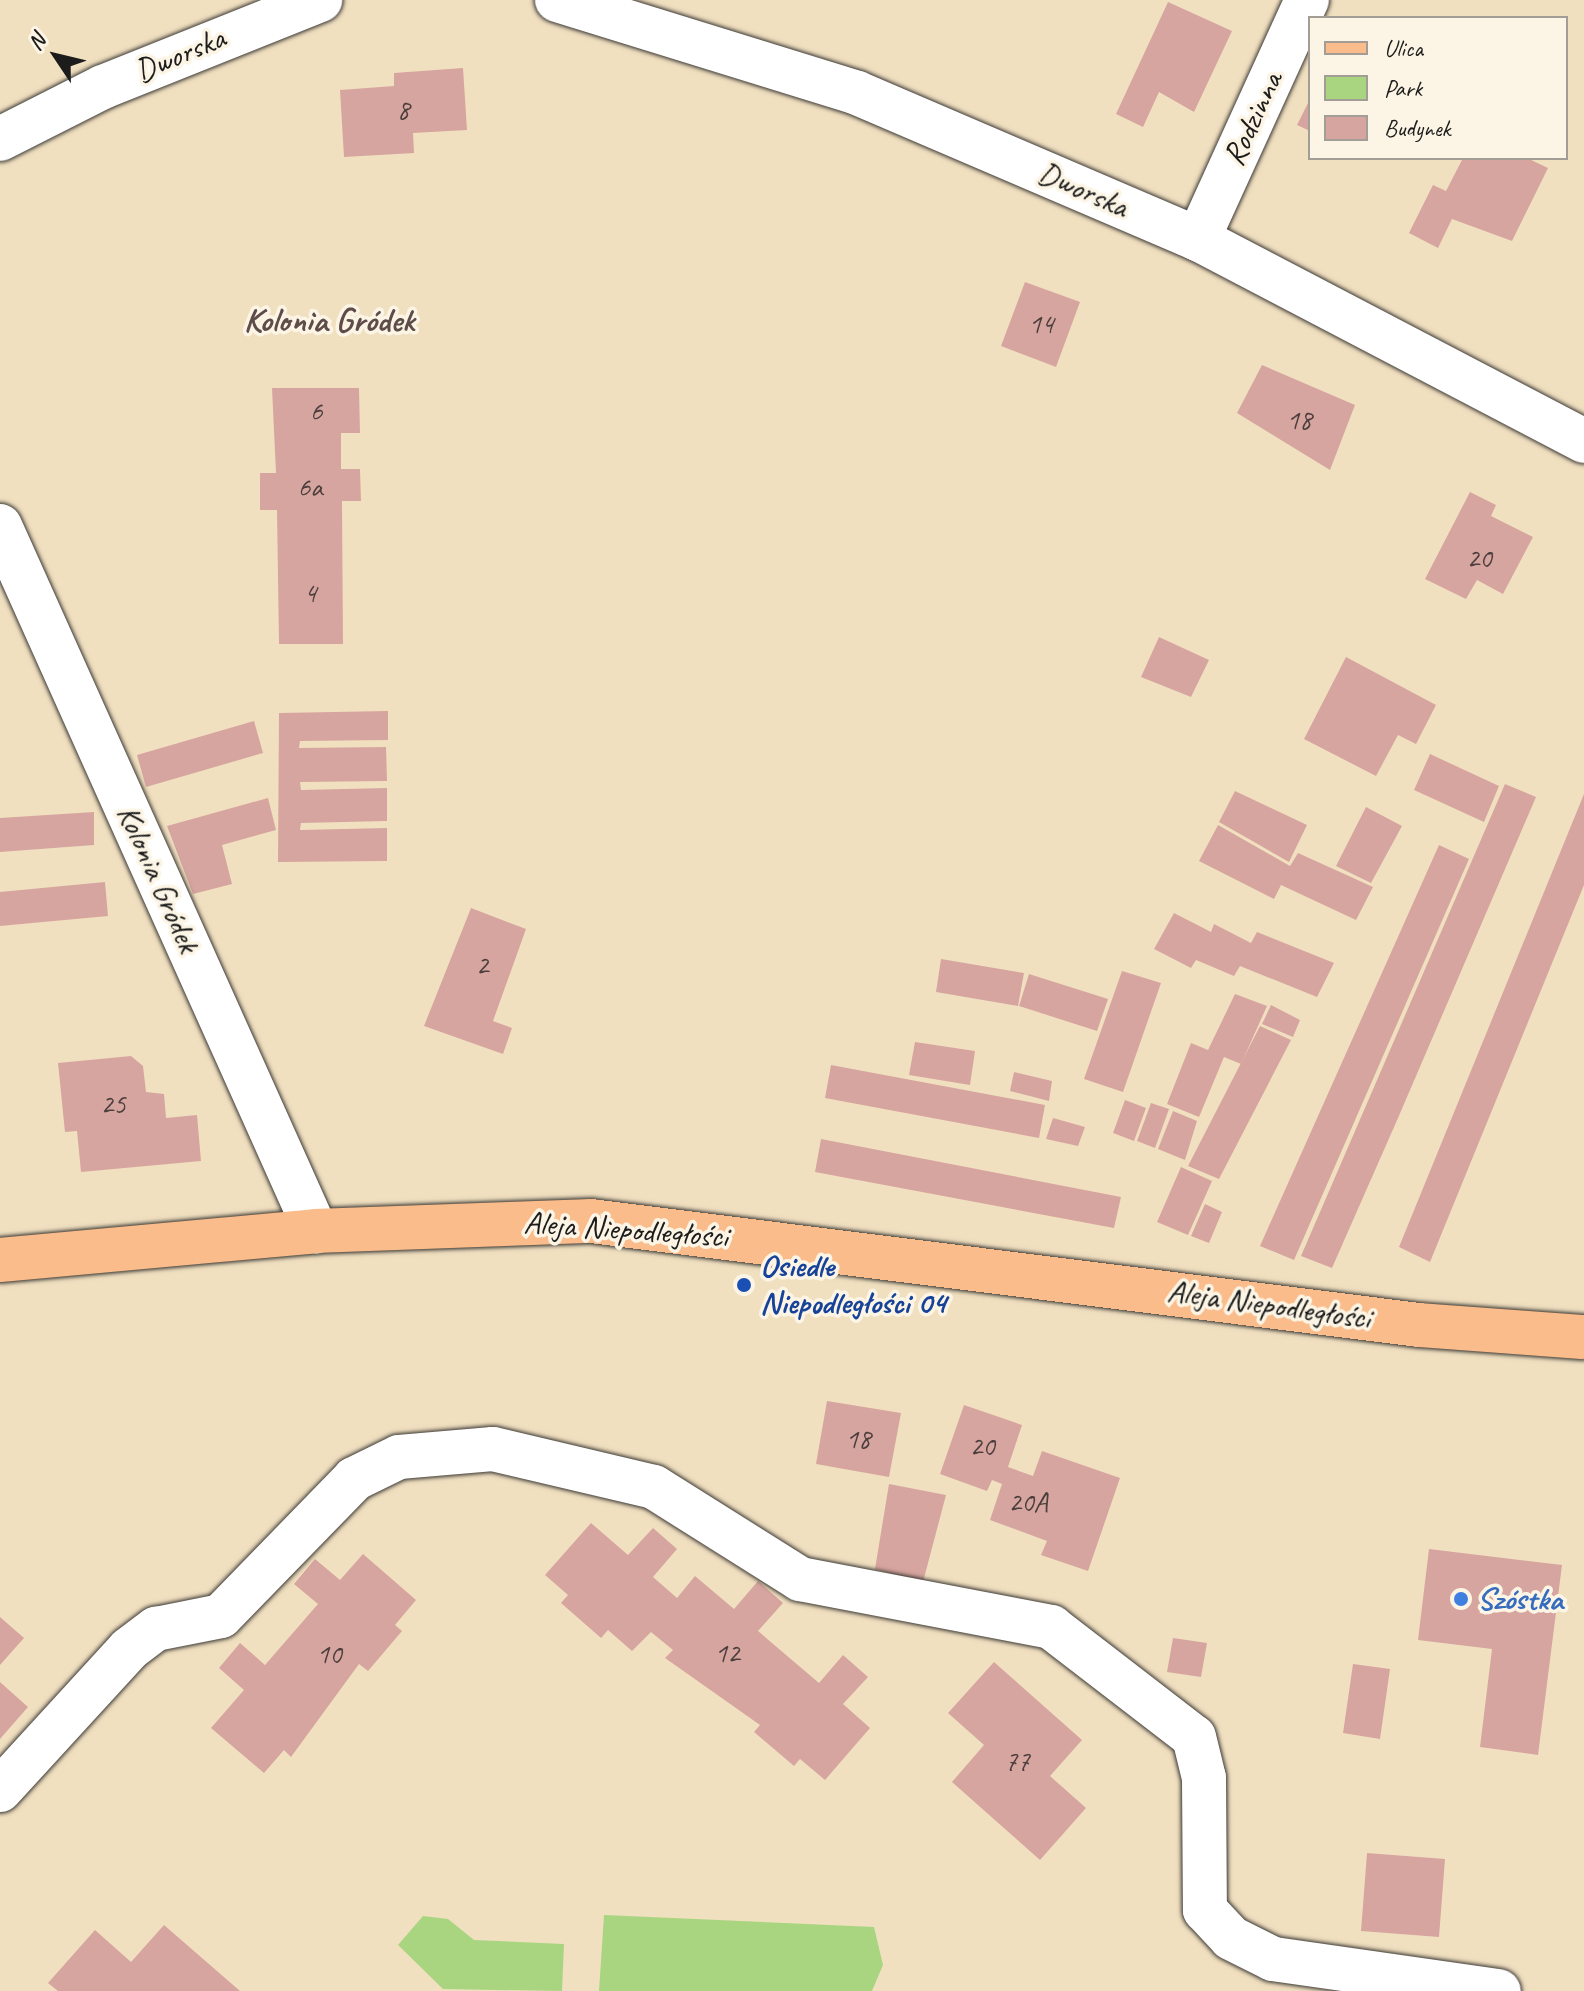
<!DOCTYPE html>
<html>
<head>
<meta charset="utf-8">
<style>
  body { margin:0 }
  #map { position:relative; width:1584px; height:1991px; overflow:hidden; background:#f1e0c0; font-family:Caveat,sans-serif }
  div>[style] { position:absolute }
  .green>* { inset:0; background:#a9d581 }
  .building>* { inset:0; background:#d7a59f }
  .roads { filter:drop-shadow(0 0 2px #3c3935) drop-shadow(0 0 2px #3c3935) }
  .minor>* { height:44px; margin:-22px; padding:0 22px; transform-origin:22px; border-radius:22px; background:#fff }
  .major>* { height:44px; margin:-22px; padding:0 22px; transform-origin:22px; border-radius:22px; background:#fabc8b }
  .dots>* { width:22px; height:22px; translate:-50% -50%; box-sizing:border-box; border:4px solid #fcf5e5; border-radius:50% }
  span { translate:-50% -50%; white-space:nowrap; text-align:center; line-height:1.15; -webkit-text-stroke:7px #fcf5e5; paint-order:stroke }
  .number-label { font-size:28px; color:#4b3e3d }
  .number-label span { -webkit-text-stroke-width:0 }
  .street-label { font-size:32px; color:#1c1c1c }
  .transit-label { font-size:32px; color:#164399; font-weight:700 }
  .left { translate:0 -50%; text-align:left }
  .shop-label { font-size:32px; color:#366cbe; font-weight:700 }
  .neighbourhood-label { font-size:34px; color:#5d4c4a; font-weight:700 }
  .legend { position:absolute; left:1308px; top:16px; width:260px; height:144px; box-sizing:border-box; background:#fcf5e5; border:2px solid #a29e95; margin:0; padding:10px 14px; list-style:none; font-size:24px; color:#1c1c1c }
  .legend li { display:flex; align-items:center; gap:16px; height:40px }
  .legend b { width:40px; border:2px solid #a29e95 }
  .north { position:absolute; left:16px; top:16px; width:80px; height:80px; -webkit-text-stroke:6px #fcf5e5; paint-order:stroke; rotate:305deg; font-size:22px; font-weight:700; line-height:32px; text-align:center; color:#1c1c1c }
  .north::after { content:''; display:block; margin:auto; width:28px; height:36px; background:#1c1c1c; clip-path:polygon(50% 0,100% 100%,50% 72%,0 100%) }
</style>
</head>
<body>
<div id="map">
  <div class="green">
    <div style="clip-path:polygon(604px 1915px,874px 1927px,883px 1965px,872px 1991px,599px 1991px)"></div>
    <div style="clip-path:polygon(423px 1916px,448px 1919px,474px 1940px,564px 1944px,562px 1991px,443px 1989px,398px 1945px)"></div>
  </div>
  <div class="building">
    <div style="clip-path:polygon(1168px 2px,1232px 31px,1194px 112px,1159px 92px,1143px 127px,1116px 114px)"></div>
    <div style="clip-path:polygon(463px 68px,467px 130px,413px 133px,414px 153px,344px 157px,340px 90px,394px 86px,394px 73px)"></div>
    <div style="clip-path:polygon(1310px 99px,1310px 131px,1297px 125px)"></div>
    <div style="clip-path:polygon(1463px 158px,1527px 158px,1548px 168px,1512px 241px,1452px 219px,1438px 248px,1409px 233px,1433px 185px,1446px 191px)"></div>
    <div style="clip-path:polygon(1025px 282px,1080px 302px,1056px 367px,1001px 346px)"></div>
    <div style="clip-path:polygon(1262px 365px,1355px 405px,1330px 470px,1237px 413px)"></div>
    <div style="clip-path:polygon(272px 388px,359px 388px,360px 433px,341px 433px,341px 469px,360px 469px,361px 501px,342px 501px,343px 644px,279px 644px,277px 510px,260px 510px,260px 473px,276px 473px)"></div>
    <div style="clip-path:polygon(1470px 492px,1496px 505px,1491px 516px,1533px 537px,1503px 594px,1477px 580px,1466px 599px,1425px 579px)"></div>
    <div style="clip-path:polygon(1159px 637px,1209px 660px,1191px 697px,1141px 677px)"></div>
    <div style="clip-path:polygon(1346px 657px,1436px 705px,1416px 744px,1398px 735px,1376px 776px,1304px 739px)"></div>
    <div style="clip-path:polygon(388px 711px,388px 740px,300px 741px,299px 748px,386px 747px,387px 781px,300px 782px,301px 790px,387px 788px,387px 821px,301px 823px,300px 830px,387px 828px,387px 861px,278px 862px,279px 713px)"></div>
    <div style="clip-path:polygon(254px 721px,263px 753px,146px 787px,137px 755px)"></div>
    <div style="clip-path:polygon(1430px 754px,1499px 786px,1484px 822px,1414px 790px)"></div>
    <div style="clip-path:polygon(1505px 784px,1536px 797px,1398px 1118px,1332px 1268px,1301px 1256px)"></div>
    <div style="clip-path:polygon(1235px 791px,1307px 825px,1289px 862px,1219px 822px)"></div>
    <div style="clip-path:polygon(1584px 794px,1584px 885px,1430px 1262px,1399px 1247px)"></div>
    <div style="clip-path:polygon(268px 798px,276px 830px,222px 845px,232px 884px,193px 894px,167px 826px)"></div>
    <div style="clip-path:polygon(1366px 807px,1402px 826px,1371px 883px,1336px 866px)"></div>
    <div style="clip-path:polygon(94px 812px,94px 845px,0 852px,0 818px)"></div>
    <div style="clip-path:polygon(1218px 825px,1290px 866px,1298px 853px,1373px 887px,1356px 920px,1281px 885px,1274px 899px,1199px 861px)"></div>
    <div style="clip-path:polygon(1439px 845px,1469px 859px,1294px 1260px,1260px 1246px)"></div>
    <div style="clip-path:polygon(105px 882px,108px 916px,0 926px,0 892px)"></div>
    <div style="clip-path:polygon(471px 908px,526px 929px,493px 1021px,512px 1028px,503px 1054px,424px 1026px)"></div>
    <div style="clip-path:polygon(1174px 913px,1211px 932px,1214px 924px,1251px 943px,1257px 932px,1334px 963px,1317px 997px,1240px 966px,1234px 976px,1196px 960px,1191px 968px,1154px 949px)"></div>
    <div style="clip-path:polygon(941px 959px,1024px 973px,1018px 1006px,936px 992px)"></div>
    <div style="clip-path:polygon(1122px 971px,1161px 983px,1123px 1092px,1084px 1079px)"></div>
    <div style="clip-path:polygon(1029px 974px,1108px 999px,1097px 1031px,1019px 1006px)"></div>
    <div style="clip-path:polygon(1235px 994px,1267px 1006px,1241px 1064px,1224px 1057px,1199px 1117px,1167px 1104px,1191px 1043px,1208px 1050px)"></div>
    <div style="clip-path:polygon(1271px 1005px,1300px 1020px,1293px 1037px,1262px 1024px)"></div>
    <div style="clip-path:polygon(1260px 1026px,1291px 1040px,1219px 1179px,1188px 1166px)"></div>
    <div style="clip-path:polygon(915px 1042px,975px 1051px,970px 1085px,909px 1075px)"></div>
    <div style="clip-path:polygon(131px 1056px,143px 1066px,146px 1092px,164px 1094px,166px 1118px,197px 1115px,201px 1161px,81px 1172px,77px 1131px,65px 1132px,58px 1063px)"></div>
    <div style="clip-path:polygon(831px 1065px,1045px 1105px,1039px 1138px,825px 1098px)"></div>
    <div style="clip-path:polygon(1014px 1072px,1052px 1081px,1049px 1101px,1010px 1091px)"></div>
    <div style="clip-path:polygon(1125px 1100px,1146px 1108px,1134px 1141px,1113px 1133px)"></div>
    <div style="clip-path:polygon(1151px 1103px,1169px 1109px,1155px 1148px,1137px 1141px)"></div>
    <div style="clip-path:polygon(1173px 1111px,1197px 1121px,1185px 1160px,1158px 1149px)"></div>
    <div style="clip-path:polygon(1053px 1118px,1085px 1127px,1078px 1146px,1046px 1139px)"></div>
    <div style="clip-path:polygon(821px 1139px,1121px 1197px,1114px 1228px,815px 1172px)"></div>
    <div style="clip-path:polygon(1181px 1167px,1212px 1181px,1188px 1235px,1157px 1222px)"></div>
    <div style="clip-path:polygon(1205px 1204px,1222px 1212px,1209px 1243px,1191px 1236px)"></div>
    <div style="clip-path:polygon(827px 1401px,901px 1413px,889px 1477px,816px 1464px)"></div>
    <div style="clip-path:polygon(964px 1405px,1022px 1425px,1008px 1467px,1033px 1476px,1042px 1451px,1120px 1478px,1088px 1571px,1041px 1555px,1047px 1541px,990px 1520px,1002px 1484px,992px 1480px,987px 1491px,940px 1474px)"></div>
    <div style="clip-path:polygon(889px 1484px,946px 1495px,923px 1582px,875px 1569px)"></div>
    <div style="clip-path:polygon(591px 1523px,628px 1555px,653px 1528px,677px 1549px,653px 1577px,677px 1598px,695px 1576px,734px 1609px,758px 1581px,783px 1603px,758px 1631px,819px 1683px,843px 1655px,868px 1677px,843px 1704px,870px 1728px,825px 1780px,800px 1759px,794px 1766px,754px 1732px,760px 1725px,665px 1658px,673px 1650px,651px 1632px,632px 1651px,608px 1630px,601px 1638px,561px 1603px,568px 1595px,545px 1575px)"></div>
    <div style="clip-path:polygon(1429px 1549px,1562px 1565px,1538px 1755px,1480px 1747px,1492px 1649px,1418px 1640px)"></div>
    <div style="clip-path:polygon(363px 1554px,416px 1600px,395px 1625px,402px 1631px,368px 1671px,359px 1664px,291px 1757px,284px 1750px,264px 1773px,211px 1728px,244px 1690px,219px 1668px,240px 1643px,265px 1665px,318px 1604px,294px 1584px,315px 1559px,340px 1580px)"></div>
    <div style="clip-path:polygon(0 1617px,24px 1638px,0 1665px)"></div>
    <div style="clip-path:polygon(1173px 1638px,1207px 1643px,1201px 1677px,1167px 1672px)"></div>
    <div style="clip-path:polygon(994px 1662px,1082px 1740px,1050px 1776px,1086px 1808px,1040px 1860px,952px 1782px,984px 1745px,948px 1713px)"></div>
    <div style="clip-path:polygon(1353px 1664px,1390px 1669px,1380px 1739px,1343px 1733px)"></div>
    <div style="clip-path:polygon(0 1682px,28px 1707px,0 1739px)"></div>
    <div style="clip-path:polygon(1367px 1853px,1445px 1859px,1439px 1937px,1361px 1931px)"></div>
    <div style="clip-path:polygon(164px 1925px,240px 1991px,58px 1991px,48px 1983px,95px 1930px,131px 1962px)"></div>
  </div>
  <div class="roads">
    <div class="minor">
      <div style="left:557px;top:0;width:314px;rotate:17.2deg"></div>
      <div style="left:857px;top:93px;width:371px;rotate:23.2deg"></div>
      <div style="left:1198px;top:239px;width:436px;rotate:27.6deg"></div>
      <div style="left:0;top:139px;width:115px;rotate:-26.8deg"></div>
      <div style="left:103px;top:87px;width:234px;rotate:-21.8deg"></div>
      <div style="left:1198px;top:239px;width:263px;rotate:-65.5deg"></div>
      <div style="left:0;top:526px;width:773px;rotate:65.86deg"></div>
      <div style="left:0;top:1790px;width:191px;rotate:-47.5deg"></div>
      <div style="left:129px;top:1649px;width:34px;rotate:-37deg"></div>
      <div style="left:156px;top:1629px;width:66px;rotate:-11.3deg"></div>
      <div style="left:221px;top:1616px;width:191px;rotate:-45.8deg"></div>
      <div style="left:354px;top:1479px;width:50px;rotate:-26.1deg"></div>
      <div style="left:399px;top:1457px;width:94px;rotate:-4.9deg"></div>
      <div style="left:493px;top:1449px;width:165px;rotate:13.3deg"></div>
      <div style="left:654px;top:1487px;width:173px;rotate:32.2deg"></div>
      <div style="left:800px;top:1579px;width:256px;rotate:10.8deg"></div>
      <div style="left:1051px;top:1627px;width:180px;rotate:37.6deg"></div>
      <div style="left:1194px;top:1737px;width:42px;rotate:76.3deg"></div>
      <div style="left:1204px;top:1778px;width:132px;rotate:89.6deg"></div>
      <div style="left:1205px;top:1910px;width:38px;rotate:47deg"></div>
      <div style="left:1231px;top:1938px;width:47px;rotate:26.6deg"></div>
      <div style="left:1273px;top:1959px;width:228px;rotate:8.1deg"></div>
    </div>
    <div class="major">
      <div style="left:0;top:1260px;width:317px;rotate:-5.2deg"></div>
      <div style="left:316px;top:1231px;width:275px;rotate:-2.1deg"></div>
      <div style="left:591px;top:1221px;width:835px;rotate:7.16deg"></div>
      <div style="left:1419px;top:1325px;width:165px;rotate:4.2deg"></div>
    </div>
  </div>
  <div class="dots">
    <div style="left:744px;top:1285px;background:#1a4fb4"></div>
    <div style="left:1461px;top:1599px;background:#3f7fe0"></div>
  </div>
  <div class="number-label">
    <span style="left:403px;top:110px">8</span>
    <span style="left:1041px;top:324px">14</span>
    <span style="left:316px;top:411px">6</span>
    <span style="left:1299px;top:420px">18</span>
    <span style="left:310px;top:487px">6a</span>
    <span style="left:1479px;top:558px">20</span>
    <span style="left:310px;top:593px">4</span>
    <span style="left:482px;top:965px">2</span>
    <span style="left:113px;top:1104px">25</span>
    <span style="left:858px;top:1439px">18</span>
    <span style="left:982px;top:1446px">20</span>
    <span style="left:1028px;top:1502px">20A</span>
    <span style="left:727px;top:1653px">12</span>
    <span style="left:329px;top:1654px">10</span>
    <span style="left:1017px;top:1761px">77</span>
  </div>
  <div class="street-label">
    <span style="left:180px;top:55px;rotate:-23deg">Dworska</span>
    <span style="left:1253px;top:119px;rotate:-65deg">Rodzinna</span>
    <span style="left:1083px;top:190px;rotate:23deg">Dworska</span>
    <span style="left:158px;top:879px;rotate:66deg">Kolonia Gródek</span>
    <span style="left:626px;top:1230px;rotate:4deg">Aleja Niepodległości</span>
    <span style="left:1269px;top:1305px;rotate:8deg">Aleja Niepodległości</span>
  </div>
  <div class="transit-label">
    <span class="left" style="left:760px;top:1285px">Osiedle<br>Niepodległości 04</span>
  </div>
  <div class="shop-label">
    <span class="left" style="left:1477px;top:1599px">Szóstka</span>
  </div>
  <div class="neighbourhood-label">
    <span style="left:329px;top:320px">Kolonia Gródek</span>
  </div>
  <ul class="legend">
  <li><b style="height:10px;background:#fabc8b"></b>Ulica</li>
  <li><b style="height:22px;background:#a9d581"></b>Park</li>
  <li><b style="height:22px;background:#d7a59f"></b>Budynek</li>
  </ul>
  <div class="north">N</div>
</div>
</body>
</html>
